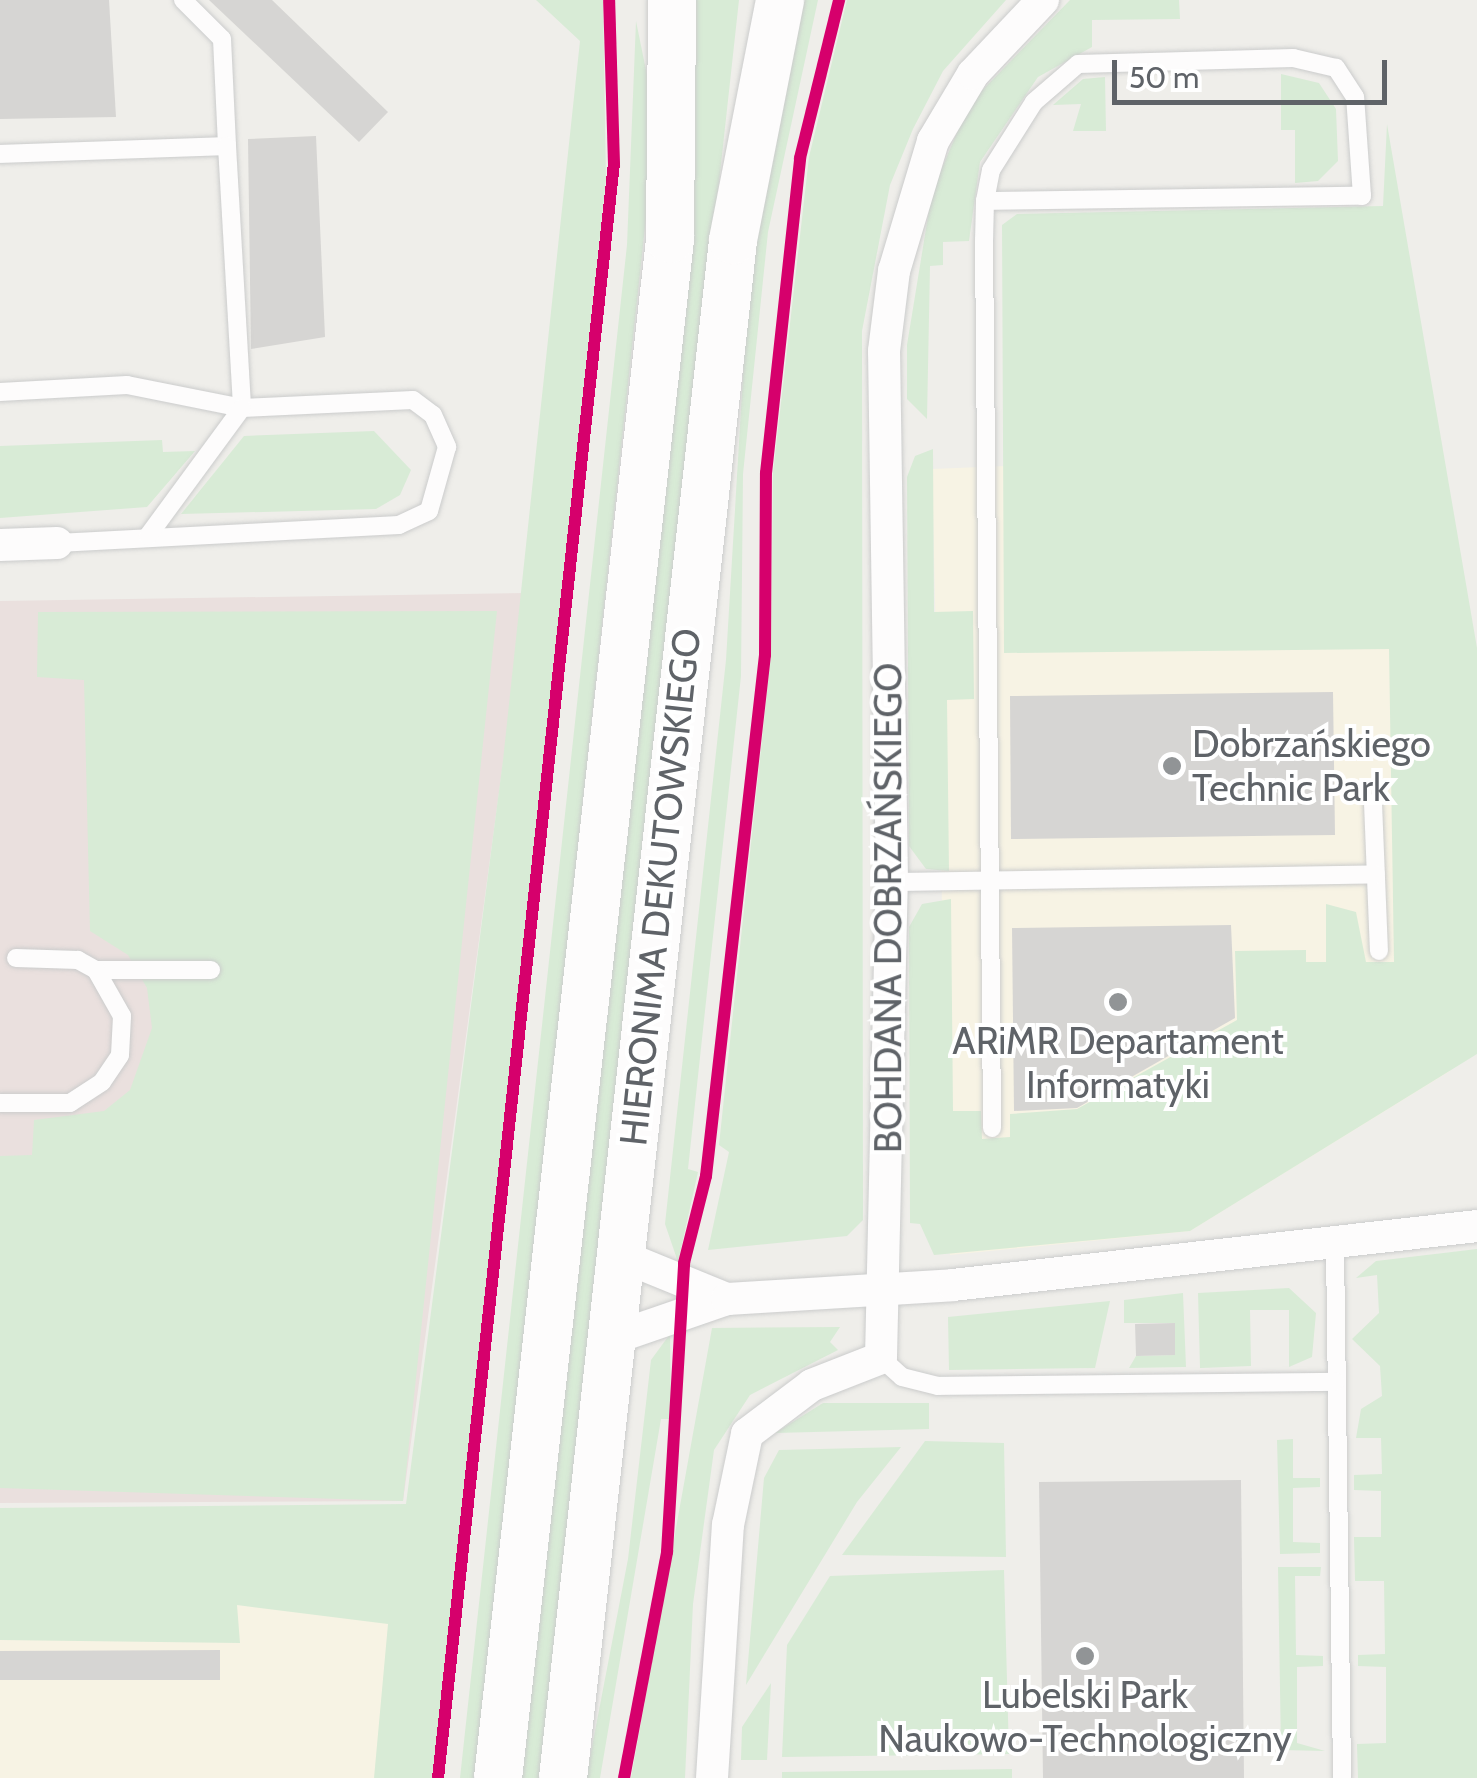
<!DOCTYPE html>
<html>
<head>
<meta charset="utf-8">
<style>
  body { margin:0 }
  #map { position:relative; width:1477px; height:1778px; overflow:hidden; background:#efeeea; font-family:Cabin,sans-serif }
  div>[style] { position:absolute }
  .commercial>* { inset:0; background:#f7f3e4 }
  .medical>* { inset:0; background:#eae0de }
  .green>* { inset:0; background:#d8ebd6 }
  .building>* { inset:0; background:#d6d5d3 }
  .roads { filter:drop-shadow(0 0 2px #cbcccc) drop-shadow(0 0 2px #cbcccc) }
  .lane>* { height:18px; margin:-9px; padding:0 9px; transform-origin:9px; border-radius:9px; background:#fdfcfc }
  .street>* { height:32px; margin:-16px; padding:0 16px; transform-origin:16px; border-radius:16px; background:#fdfcfc }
  .secondary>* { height:48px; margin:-24px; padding:0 24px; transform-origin:24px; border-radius:24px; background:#fdfcfc }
  .cycleway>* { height:12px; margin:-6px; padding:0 6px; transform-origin:6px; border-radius:6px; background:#d6006c }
  .dots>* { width:28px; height:28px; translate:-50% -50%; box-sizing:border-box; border:5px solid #fff; border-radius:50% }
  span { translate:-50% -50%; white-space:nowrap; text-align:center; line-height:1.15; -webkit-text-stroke:8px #fff; paint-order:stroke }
  .poi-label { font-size:38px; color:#5f6368 }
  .left { translate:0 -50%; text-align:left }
  .street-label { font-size:38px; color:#5f6368 }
  .scale { position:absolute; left:1112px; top:60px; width:275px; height:45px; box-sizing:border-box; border:5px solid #5f6368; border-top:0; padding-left:12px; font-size:30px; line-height:35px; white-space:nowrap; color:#5f6368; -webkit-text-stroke:8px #fff; paint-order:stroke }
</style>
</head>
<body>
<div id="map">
  <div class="commercial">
    <div style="clip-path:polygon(1413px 450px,1450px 1071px,1190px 1231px,950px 1255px,932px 469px)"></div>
    <div style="clip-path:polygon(399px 1538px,394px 1778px,0 1778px,0 1539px)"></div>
  </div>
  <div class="medical">
    <div style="clip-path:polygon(526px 593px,403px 1501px,0 1503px,0 601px)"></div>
  </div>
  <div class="green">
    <div style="clip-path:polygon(536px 0,603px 0,606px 180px,433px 1778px,374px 1778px,388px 1624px,237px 1605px,240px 1643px,0 1640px,0 1508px,406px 1504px,503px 760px,580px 41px)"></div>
    <div style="clip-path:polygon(693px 0,739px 0,544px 1778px,519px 1778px,686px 235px)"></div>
    <div style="clip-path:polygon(801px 0,818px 0,768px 232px,743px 474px,741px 676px,688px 1169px,698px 1172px,678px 1262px,665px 1224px,726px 660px,749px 275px)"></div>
    <div style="clip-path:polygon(847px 0,1006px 0,943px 71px,913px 129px,890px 185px,862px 331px,863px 1220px,847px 1236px,708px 1250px,729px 1152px,719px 1145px,771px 655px,773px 473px,809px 157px)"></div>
    <div style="clip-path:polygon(1070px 0,1179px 0,1180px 19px,1092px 20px,1092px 47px,1038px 77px,980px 162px,969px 241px,943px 242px,943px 265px,930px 266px,927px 419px,907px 399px,907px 345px,932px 192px,969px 104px)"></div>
    <div style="clip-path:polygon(636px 21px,649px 85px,650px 181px,477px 1778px,460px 1778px,627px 245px)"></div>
    <div style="clip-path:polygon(1281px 74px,1319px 83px,1336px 109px,1338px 161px,1318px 181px,1295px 183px,1295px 130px,1281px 130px)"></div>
    <div style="clip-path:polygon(1105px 77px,1106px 131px,1073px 131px,1081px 104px,1053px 105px,1083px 79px)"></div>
    <div style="clip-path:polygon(1387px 124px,1477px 648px,1477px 1054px,1190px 1231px,934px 1255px,920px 1224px,910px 1223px,909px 927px,922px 904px,951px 899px,953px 1111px,981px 1111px,982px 1139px,1010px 1137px,1010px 1114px,1077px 1109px,1237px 1020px,1235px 951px,1306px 950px,1306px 962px,1326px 962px,1326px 904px,1356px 912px,1366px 962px,1394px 962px,1389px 649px,1004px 653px,1002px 225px,1017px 214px,1383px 206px)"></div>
    <div style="clip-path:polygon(374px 431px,411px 470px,400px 495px,376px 509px,181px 514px,244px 436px)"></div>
    <div style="clip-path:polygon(162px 440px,163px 452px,195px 451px,147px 507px,0 518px,0 446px)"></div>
    <div style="clip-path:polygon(933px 449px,934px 612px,973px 611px,974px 699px,947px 700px,949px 871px,926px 869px,909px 846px,907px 477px,915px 456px)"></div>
    <div style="clip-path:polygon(497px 611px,403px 1501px,0 1488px,0 1156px,32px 1155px,34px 1120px,104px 1111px,130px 1090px,152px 1028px,147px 988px,128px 955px,90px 931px,84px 680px,37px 677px,38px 612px)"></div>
    <div style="clip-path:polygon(1477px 1249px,1477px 1778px,1358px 1778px,1357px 1744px,1386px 1743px,1386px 1667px,1358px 1666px,1358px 1655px,1385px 1654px,1384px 1581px,1355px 1581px,1354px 1537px,1381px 1537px,1381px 1491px,1354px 1490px,1354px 1475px,1382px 1474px,1381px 1438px,1356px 1438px,1361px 1409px,1382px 1396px,1380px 1366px,1352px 1339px,1379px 1313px,1377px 1275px,1356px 1278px,1376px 1261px)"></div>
    <div style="clip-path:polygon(1289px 1288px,1316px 1313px,1312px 1357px,1289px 1367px,1289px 1310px,1250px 1310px,1251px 1366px,1200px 1368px,1198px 1293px)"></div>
    <div style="clip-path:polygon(1183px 1293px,1186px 1367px,1129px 1368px,1136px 1356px,1175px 1355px,1175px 1323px,1124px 1323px,1124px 1300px)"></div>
    <div style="clip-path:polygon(1110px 1301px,1095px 1368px,949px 1370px,948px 1317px)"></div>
    <div style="clip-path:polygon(840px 1327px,830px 1342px,838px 1350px,750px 1395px,714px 1450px,693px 1604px,685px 1778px,631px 1778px,712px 1328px)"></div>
    <div style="clip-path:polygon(670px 1334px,671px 1419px,661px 1419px,600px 1778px,586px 1778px,628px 1559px,651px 1360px)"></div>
    <div style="clip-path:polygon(823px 1403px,929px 1403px,929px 1429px,775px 1433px)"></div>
    <div style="clip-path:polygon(1293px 1439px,1293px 1478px,1320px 1478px,1320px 1487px,1293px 1488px,1293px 1542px,1320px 1543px,1320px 1553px,1280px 1554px,1277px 1440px)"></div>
    <div style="clip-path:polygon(925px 1441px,1004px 1443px,1006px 1557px,842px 1555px)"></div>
    <div style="clip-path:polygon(901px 1447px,857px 1502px,746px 1685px,764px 1478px,779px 1450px)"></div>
    <div style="clip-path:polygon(1278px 1567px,1321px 1567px,1320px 1576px,1295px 1576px,1296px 1655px,1323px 1656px,1323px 1666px,1297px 1667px,1297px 1743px,1325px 1751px,1281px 1750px)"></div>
    <div style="clip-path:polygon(1004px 1570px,1009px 1754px,782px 1757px,787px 1645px,830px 1576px)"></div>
    <div style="clip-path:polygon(771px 1683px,767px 1760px,741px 1760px,742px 1727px)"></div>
    <div style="clip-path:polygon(1012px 1769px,1012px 1778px,782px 1778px,782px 1772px)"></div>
  </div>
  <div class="building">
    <div style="clip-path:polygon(0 0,109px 0,116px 117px,0 119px)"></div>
    <div style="clip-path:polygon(209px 0,272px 0,388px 112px,359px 142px)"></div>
    <div style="clip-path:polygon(316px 136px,325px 337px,251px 349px,248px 139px)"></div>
    <div style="clip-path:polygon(1333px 692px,1335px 835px,1011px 839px,1010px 696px)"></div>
    <div style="clip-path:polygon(1231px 925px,1235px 1018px,1077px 1108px,1014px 1111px,1012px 928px)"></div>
    <div style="clip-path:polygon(1175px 1323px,1175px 1355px,1136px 1356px,1135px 1324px)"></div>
    <div style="clip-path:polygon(1241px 1480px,1244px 1778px,1043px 1778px,1039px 1482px)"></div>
    <div style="clip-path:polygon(220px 1650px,220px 1680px,0 1680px,0 1651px)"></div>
  </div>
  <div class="roads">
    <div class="lane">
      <div style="left:183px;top:0;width:55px;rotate:45deg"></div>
      <div style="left:222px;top:39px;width:107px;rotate:87.3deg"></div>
      <div style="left:0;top:154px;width:227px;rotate:-2deg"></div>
      <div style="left:227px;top:146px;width:262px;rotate:86.7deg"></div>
      <div style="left:242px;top:408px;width:171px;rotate:-2.7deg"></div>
      <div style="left:413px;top:400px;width:25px;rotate:37deg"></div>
      <div style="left:433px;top:415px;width:35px;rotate:66deg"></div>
      <div style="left:447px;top:447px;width:66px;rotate:105.7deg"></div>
      <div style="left:429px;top:511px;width:33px;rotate:155deg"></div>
      <div style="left:399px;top:525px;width:342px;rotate:177deg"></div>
      <div style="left:985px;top:201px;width:377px;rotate:-0.8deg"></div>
      <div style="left:1362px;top:196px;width:99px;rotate:-94deg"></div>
      <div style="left:1355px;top:97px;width:35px;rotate:-123deg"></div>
      <div style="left:1336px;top:68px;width:44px;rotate:-166.9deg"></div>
      <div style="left:1293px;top:58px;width:215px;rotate:178.4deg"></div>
      <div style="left:1078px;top:64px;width:58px;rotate:139.2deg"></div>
      <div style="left:1034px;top:102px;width:80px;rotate:122.3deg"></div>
      <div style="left:991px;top:170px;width:32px;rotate:101deg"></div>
      <div style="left:985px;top:201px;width:40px;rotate:91.4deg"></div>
      <div style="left:984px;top:241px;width:887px;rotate:89.48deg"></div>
      <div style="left:0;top:392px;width:127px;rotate:-3.2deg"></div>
      <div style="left:127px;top:385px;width:117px;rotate:11.3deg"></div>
      <div style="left:242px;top:408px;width:159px;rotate:126.3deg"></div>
      <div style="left:1373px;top:803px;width:148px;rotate:87.7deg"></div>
      <div style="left:892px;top:882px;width:484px;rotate:-0.9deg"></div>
      <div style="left:96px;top:970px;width:115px"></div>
      <div style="left:0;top:1103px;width:70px"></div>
      <div style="left:70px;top:1103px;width:38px;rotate:-33deg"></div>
      <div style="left:102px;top:1082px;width:32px;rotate:-56deg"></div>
      <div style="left:120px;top:1055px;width:39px;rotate:-87deg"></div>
      <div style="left:122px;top:1016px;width:53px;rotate:-119.5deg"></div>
      <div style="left:96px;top:970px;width:21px;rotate:-151deg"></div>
      <div style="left:78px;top:960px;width:62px;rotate:-178.2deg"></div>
      <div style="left:1335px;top:1247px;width:531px;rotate:89.24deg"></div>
      <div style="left:881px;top:1358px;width:28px;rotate:42deg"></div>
      <div style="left:902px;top:1377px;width:37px;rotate:14deg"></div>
      <div style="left:938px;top:1386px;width:397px;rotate:-0.6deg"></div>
    </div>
    <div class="street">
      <div style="left:0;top:545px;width:57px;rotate:-2deg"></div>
      <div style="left:619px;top:1255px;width:117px;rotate:22.2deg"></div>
      <div style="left:611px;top:1339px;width:123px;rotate:-19deg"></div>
      <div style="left:727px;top:1299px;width:226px;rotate:-3.5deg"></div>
      <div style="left:953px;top:1285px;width:527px;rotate:-6.42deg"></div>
      <div style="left:712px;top:1778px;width:254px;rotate:-86.4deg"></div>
      <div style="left:728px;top:1525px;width:93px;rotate:-78.2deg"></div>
      <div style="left:747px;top:1434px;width:81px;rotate:-37deg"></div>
      <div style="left:812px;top:1385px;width:74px;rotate:-21.4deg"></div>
      <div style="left:881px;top:1358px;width:476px;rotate:-88.7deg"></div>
      <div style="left:892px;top:882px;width:531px;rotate:-90.86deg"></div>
      <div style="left:884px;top:351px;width:81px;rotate:-82.9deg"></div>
      <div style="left:894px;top:271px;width:136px;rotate:-73.3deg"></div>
      <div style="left:933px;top:141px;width:78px;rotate:-59.2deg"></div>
      <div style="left:973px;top:74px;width:102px;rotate:-46.6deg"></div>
    </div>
    <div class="secondary">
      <div style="left:498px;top:1778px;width:1549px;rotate:-83.62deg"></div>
      <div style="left:670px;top:239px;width:239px;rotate:-89.5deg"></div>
      <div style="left:563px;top:1778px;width:1547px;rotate:-83.69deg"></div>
      <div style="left:733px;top:240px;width:245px;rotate:-78.9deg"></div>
    </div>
  </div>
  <div class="cycleway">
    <div style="left:438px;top:1778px;width:1624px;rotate:-83.78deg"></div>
    <div style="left:614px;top:164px;width:164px;rotate:-91.7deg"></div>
    <div style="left:624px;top:1778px;width:230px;rotate:-79.2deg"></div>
    <div style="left:667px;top:1552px;width:289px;rotate:-86.6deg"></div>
    <div style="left:684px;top:1263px;width:90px;rotate:-75.8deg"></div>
    <div style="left:706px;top:1176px;width:524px;rotate:-83.54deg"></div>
    <div style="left:765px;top:655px;width:182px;rotate:-89.7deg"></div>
    <div style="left:766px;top:473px;width:317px;rotate:-83.8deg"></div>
    <div style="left:800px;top:158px;width:163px;rotate:-76.1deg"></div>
  </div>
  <div class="dots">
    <div style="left:1172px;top:766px;background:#919496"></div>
    <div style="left:1118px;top:1002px;background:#919496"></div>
    <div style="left:1085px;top:1656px;background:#919496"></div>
  </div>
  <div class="poi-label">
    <span class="left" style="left:1192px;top:766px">Dobrzańskiego<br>Technic Park</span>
    <span style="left:1118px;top:1063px">ARiMR Departament<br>Informatyki</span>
    <span style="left:1085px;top:1717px">Lubelski Park<br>Naukowo-Technologiczny</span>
  </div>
  <div class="street-label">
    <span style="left:660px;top:887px;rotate:-84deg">HIERONIMA DEKUTOWSKIEGO</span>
    <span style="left:888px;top:908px;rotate:-90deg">BOHDANA DOBRZAŃSKIEGO</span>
  </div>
  <div class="scale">50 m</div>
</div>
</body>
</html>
